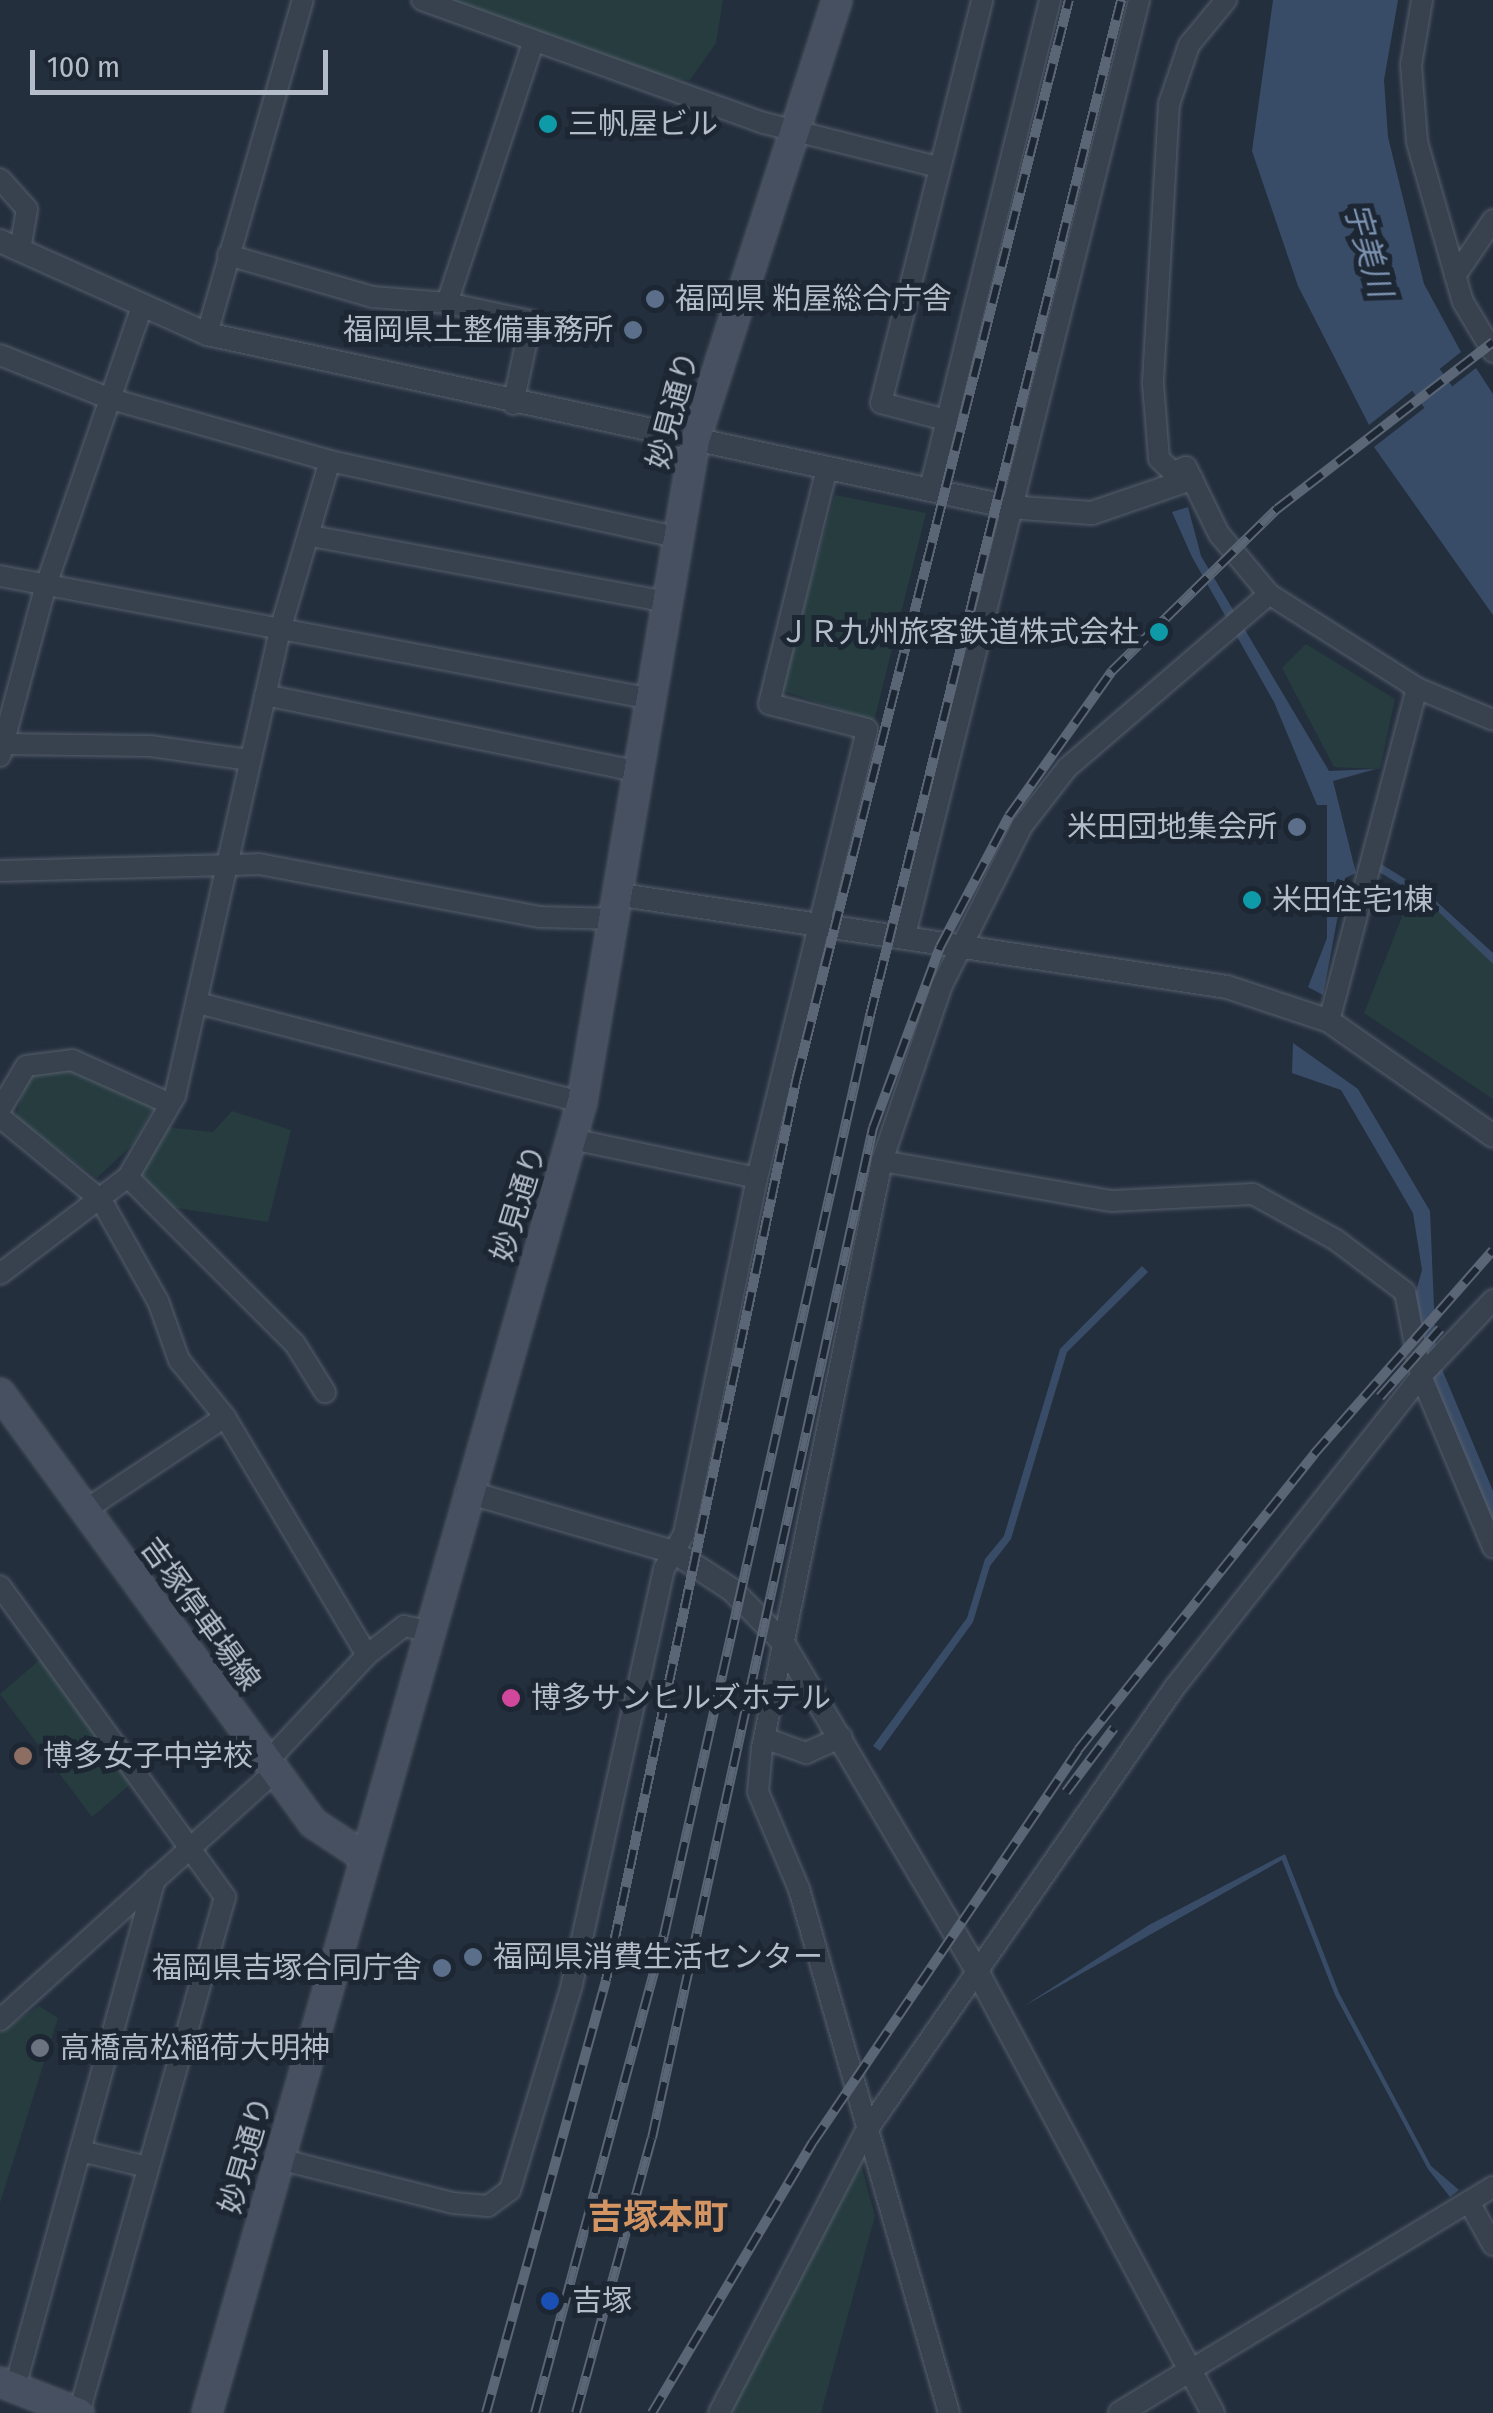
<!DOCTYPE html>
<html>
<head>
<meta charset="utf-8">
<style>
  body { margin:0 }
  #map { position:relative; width:1493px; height:2413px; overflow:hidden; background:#242f3e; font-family:"Fira Sans Condensed","Noto Sans JP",sans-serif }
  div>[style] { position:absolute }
  .green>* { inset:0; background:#263c3f }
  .water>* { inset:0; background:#394c67 }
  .river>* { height:35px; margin:-17.5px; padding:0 17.5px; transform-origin:17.5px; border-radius:17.5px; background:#394c67 }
  .roads { filter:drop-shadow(0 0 2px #565f6c) drop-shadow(0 0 2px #565f6c) }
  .minor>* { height:20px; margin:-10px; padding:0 10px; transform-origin:10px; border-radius:10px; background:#38414e }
  .tertiary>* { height:22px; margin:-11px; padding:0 11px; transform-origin:11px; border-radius:11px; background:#38414e }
  .secondary>* { height:28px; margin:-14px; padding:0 14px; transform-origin:14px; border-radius:14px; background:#465061 }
  .rail>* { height:10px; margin-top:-5px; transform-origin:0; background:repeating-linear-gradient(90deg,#1d2633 0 19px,#5a6575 0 38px); box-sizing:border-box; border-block:2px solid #5a6575 }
  .dots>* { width:28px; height:28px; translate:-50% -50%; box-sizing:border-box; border:5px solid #1d2633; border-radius:50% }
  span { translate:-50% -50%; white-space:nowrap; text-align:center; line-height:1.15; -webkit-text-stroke:10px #1d2633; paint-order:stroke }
  .poi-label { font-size:30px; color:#b4bcc9 }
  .left { translate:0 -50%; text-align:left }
  .right { translate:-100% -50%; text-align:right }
  .street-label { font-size:30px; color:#b4bcc9 }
  .water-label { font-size:32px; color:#7c92b1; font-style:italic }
  .quarter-label { font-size:35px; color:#d59563; font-weight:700 }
  .scale { position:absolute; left:30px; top:50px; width:298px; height:45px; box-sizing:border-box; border:5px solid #b4bcc9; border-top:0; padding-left:12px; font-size:30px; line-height:35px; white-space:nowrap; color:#b4bcc9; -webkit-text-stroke:8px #1d2633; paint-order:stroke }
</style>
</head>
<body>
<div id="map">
  <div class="green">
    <div style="clip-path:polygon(449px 0,723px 0,716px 43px,690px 80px,655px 78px)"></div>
    <div style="clip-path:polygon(835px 495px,926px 513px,874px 721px,780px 690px)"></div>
    <div style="clip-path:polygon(1306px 644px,1395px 699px,1380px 769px,1334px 767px,1282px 668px)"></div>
    <div style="clip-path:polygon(1413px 889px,1493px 962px,1493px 1099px,1364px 1013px)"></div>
    <div style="clip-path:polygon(71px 1065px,156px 1103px,132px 1145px,97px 1178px,15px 1118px,30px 1071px)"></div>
    <div style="clip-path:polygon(232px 1111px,291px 1130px,268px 1222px,164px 1206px,141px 1173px,164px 1127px,213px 1132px)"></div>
    <div style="clip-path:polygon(43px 1657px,134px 1781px,92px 1817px,0 1694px)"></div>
    <div style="clip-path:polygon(39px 2006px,58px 2018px,0 2203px,0 2032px)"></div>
    <div style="clip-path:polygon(861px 2165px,875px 2216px,821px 2413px,724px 2413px)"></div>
  </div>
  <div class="water">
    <div style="clip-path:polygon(1273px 0,1398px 0,1384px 80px,1388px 137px,1424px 284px,1461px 352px,1369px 425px,1298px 286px,1252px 151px)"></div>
    <div style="clip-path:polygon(1476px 368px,1493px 394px,1493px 615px,1374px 447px)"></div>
    <div style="clip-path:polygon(1188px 507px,1201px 556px,1329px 771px,1376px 769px,1333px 781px,1356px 873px,1345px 878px,1323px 995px,1308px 987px,1327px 938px,1327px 805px,1317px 805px,1274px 702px,1192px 557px,1172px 512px)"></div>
    <div style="clip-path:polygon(1381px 864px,1426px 892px,1493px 953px,1493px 964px,1425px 899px,1379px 872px)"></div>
    <div style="clip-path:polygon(1293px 1043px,1358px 1089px,1430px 1211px,1436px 1355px,1493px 1491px,1493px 1526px,1434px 1393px,1410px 1313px,1422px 1270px,1413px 1213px,1341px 1090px,1292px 1073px)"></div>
    <div style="clip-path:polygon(1142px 1266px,1148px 1272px,1067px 1352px,1011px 1539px,990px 1566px,973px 1622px,880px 1751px,873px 1746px,967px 1618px,985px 1559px,1004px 1536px,1060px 1349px)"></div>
    <div style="clip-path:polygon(1285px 1854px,1339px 1993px,1431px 2166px,1459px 2190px,1450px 2197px,1428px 2169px,1335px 1995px,1282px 1860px,1024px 2006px,1149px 1925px)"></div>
  </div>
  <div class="river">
    <div style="left:1398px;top:341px;width:163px;rotate:54.5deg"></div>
  </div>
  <div class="roads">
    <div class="minor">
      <div style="left:422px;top:0;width:363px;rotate:19.8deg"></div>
      <div style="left:764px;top:123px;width:179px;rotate:14.2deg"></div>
      <div style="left:1226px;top:0;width:58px;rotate:129.4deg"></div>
      <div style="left:1189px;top:45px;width:62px;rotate:108.7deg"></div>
      <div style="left:1169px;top:104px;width:280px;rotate:93.3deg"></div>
      <div style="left:1153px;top:384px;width:75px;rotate:85.4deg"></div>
      <div style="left:1159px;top:459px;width:19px;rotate:43deg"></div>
      <div style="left:1173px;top:472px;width:14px;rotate:-21deg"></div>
      <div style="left:1186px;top:467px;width:75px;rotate:63.8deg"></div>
      <div style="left:1219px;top:534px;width:78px;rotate:50.2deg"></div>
      <div style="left:1269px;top:594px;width:175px;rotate:32.4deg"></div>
      <div style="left:1417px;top:688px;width:82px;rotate:22.8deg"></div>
      <div style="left:1422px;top:0;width:66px;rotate:99.6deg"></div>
      <div style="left:1411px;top:65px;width:77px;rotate:85.5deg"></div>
      <div style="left:1417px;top:142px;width:166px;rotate:74deg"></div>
      <div style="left:1463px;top:302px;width:58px;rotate:59deg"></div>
      <div style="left:0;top:179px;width:40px;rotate:48deg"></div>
      <div style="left:27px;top:209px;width:42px;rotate:99.7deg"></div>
      <div style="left:228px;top:255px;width:151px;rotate:16.2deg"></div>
      <div style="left:373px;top:297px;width:74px;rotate:4.6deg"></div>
      <div style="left:1455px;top:276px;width:68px;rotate:-55.8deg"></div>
      <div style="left:207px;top:334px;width:348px;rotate:-74deg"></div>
      <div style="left:0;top:355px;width:116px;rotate:21.7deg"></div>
      <div style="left:108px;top:398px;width:231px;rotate:15.8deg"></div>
      <div style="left:330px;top:461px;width:354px;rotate:12.4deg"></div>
      <div style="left:513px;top:404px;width:85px;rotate:-77.8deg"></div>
      <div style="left:531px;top:321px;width:86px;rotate:-167.9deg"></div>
      <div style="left:447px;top:303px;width:271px;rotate:-71.7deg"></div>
      <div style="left:946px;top:420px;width:67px;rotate:-165.3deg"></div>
      <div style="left:881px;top:403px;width:415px;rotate:-75.9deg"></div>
      <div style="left:930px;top:489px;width:504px;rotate:-76.21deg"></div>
      <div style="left:311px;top:536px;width:361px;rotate:10.5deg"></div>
      <div style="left:0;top:576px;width:664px;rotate:10.68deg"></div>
      <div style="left:265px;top:695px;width:383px;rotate:11.6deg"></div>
      <div style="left:4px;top:744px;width:146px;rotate:0.8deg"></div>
      <div style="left:150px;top:746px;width:101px;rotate:8deg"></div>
      <div style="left:0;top:756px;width:174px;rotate:-75deg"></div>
      <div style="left:45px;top:588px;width:300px;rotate:-71deg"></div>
      <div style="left:0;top:871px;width:259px;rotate:-1.5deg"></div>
      <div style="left:259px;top:864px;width:285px;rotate:10.7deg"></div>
      <div style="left:539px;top:917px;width:78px;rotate:1.5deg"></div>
      <div style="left:904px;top:939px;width:968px;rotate:-75.95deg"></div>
      <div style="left:198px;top:1003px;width:397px;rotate:14.5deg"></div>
      <div style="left:1329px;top:1021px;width:344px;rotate:-75.2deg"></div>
      <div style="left:0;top:1110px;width:51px;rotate:-59.4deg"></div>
      <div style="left:26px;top:1066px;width:46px;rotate:-7.4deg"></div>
      <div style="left:72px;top:1060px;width:105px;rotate:24.1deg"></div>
      <div style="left:0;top:1117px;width:131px;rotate:39.4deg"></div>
      <div style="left:101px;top:1200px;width:116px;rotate:60.6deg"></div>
      <div style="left:158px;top:1301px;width:63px;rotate:70.4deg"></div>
      <div style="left:179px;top:1360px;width:73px;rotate:51.1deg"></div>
      <div style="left:225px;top:1417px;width:168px;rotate:146.4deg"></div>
      <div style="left:572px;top:1139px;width:189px;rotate:11.9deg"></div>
      <div style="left:882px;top:1161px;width:233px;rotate:9.9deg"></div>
      <div style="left:1112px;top:1201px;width:141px;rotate:-2.8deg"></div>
      <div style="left:1253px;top:1194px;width:95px;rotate:29deg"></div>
      <div style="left:1336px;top:1240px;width:86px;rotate:37deg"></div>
      <div style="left:1405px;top:1292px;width:86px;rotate:79.2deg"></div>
      <div style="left:1421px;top:1376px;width:186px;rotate:67.2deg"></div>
      <div style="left:128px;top:1177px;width:236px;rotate:45deg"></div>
      <div style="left:295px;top:1344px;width:57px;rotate:58deg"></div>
      <div style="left:0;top:1274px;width:161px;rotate:-37.2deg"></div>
      <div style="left:128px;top:1177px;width:94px;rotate:-59.9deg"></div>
      <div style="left:175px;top:1096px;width:481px;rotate:-77.3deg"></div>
      <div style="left:281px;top:627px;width:173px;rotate:-73.6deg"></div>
      <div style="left:225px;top:1417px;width:277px;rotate:59.2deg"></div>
      <div style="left:367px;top:1655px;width:47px;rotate:-38.1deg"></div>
      <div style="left:404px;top:1626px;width:24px;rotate:12deg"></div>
      <div style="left:0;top:1586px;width:384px;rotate:54.1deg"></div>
      <div style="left:225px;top:1897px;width:536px;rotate:105.8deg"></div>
      <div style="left:764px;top:1738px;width:45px;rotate:19.7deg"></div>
      <div style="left:806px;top:1753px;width:39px;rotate:-24deg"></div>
      <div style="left:267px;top:1762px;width:146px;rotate:-46.9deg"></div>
      <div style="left:0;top:2020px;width:370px;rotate:-42.1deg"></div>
      <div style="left:85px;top:2152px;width:64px;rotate:13.6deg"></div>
      <div style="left:279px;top:2159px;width:179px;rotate:14.2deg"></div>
      <div style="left:453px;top:2203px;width:35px;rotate:5deg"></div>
      <div style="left:488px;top:2206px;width:27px;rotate:-36deg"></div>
      <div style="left:510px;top:2190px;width:215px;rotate:-73.2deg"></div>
      <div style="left:572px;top:1984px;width:425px;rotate:-77.5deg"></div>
      <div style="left:664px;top:1569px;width:40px;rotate:-60.3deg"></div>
      <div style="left:684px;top:1534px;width:363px;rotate:-78.4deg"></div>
      <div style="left:757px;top:1178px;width:462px;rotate:-76.2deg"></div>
      <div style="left:867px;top:729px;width:101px;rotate:-165.7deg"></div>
      <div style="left:769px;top:704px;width:244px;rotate:-76.2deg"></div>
      <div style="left:1469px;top:2202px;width:49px;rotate:60.8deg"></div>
      <div style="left:1189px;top:2371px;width:355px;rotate:-31.2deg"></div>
      <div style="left:15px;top:2387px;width:527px;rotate:-74.59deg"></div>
      <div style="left:719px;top:2413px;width:316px;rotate:-62.5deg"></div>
      <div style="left:865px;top:2133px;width:542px;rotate:-55.22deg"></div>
      <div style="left:1174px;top:1688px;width:398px;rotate:-51.6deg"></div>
      <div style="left:1421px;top:1376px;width:105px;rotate:-46.5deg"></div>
      <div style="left:949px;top:2413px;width:545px;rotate:-105.97deg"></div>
      <div style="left:799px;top:1889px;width:105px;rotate:-112.9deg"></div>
      <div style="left:758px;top:1792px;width:44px;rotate:-84.8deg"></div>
      <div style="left:762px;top:1748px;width:599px;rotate:-78.45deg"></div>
      <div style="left:882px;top:1161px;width:186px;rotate:-71.2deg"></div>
      <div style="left:942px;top:985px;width:178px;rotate:-63.3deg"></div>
      <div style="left:1022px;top:826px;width:73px;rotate:-52.2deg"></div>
      <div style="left:1067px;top:768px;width:267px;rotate:-40.7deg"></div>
    </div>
    <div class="tertiary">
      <div style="left:0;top:241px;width:227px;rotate:24.2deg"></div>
      <div style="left:207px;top:334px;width:820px;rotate:12.17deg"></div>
      <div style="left:1009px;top:507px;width:83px;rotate:4.1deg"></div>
      <div style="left:1092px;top:513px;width:105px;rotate:-19deg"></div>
      <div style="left:622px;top:895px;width:612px;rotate:8.65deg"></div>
      <div style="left:1227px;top:987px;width:108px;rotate:18.4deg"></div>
      <div style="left:1329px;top:1021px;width:200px;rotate:35deg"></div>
      <div style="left:467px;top:1492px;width:216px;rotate:16.2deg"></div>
      <div style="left:674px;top:1552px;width:69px;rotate:33.2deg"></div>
      <div style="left:732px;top:1590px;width:71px;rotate:45.6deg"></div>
      <div style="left:782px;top:1641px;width:383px;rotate:59.4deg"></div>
      <div style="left:977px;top:1971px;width:501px;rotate:61.9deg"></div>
      <div style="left:1120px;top:2413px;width:81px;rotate:-31.3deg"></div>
    </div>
    <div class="secondary">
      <div style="left:0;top:1393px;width:532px;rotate:53.95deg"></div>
      <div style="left:313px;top:1823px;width:60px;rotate:33.4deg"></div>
      <div style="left:0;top:2382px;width:85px;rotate:21.4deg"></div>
      <div style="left:207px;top:2413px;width:1364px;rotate:-74.04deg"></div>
      <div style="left:582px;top:1102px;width:672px;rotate:-80.31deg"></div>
      <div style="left:695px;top:440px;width:462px;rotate:-72.1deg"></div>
    </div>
  </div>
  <div class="rail">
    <div style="left:1380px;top:1397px;width:91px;rotate:-48.6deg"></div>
    <div style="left:1066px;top:1792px;width:80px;rotate:-53.1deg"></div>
    <div style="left:486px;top:2413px;width:449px;rotate:-74.5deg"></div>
    <div style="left:606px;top:1980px;width:923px;rotate:-78.06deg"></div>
    <div style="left:797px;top:1077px;width:1111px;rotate:-75.83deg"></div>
    <div style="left:535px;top:2413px;width:495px;rotate:-74.9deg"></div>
    <div style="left:664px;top:1935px;width:942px;rotate:-77.37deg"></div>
    <div style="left:870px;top:1016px;width:1047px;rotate:-76.12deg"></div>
    <div style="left:576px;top:2413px;width:285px;rotate:-74.6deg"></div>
    <div style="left:652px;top:2138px;width:1034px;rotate:-77.66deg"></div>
    <div style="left:873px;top:1128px;width:193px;rotate:-69.7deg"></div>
    <div style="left:940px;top:947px;width:148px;rotate:-62.2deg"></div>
    <div style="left:1009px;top:816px;width:178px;rotate:-54.6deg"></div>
    <div style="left:1112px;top:671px;width:231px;rotate:-44.5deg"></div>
    <div style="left:1277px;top:509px;width:273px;rotate:-37.7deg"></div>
    <div style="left:652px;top:2413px;width:315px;rotate:-59.3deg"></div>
    <div style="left:813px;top:2142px;width:473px;rotate:-55.9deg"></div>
    <div style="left:1078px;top:1750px;width:379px;rotate:-51.4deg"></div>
    <div style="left:1314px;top:1454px;width:271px;rotate:-48.7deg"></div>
  </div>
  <div class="dots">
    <div style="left:548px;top:124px;background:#0f9aa8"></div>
    <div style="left:655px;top:299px;background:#5c6f8a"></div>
    <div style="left:633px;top:330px;background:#5c6f8a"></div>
    <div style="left:1159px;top:632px;background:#0f9aa8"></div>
    <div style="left:1297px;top:827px;background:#5c6f8a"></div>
    <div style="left:1252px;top:900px;background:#0f9aa8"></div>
    <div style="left:511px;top:1698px;background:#d1479c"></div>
    <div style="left:23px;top:1756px;background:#8d6e63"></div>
    <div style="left:473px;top:1957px;background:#5c6f8a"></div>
    <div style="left:442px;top:1968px;background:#5c6f8a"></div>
    <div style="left:40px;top:2048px;background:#6b7280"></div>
    <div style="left:550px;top:2301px;background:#1a4fb4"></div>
  </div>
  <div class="poi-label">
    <span class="left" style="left:568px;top:124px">三帆屋ビル</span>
    <span class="left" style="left:675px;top:299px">福岡県 粕屋総合庁舎</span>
    <span class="right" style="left:613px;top:330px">福岡県土整備事務所</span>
    <span class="right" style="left:1139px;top:632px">ＪＲ九州旅客鉄道株式会社</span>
    <span class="right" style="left:1277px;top:827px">米田団地集会所</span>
    <span class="left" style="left:1272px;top:900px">米田住宅1棟</span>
    <span class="left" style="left:531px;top:1698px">博多サンヒルズホテル</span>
    <span class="left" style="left:43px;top:1756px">博多女子中学校</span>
    <span class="left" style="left:493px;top:1957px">福岡県消費生活センター</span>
    <span class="right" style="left:422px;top:1968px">福岡県吉塚合同庁舎</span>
    <span class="left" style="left:60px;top:2048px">高橋高松稲荷大明神</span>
    <span class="left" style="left:572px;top:2301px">吉塚</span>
  </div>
  <div class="street-label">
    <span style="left:673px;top:410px;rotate:-75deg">妙見通り</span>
    <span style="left:519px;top:1203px;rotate:-73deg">妙見通り</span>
    <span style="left:200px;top:1614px;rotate:54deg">吉塚停車場線</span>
    <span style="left:246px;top:2155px;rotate:-74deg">妙見通り</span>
  </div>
  <div class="water-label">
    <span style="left:1368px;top:250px;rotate:74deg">宇美川</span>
  </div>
  <div class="quarter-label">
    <span style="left:658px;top:2217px">吉塚本町</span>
  </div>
  <div class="scale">100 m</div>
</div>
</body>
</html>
